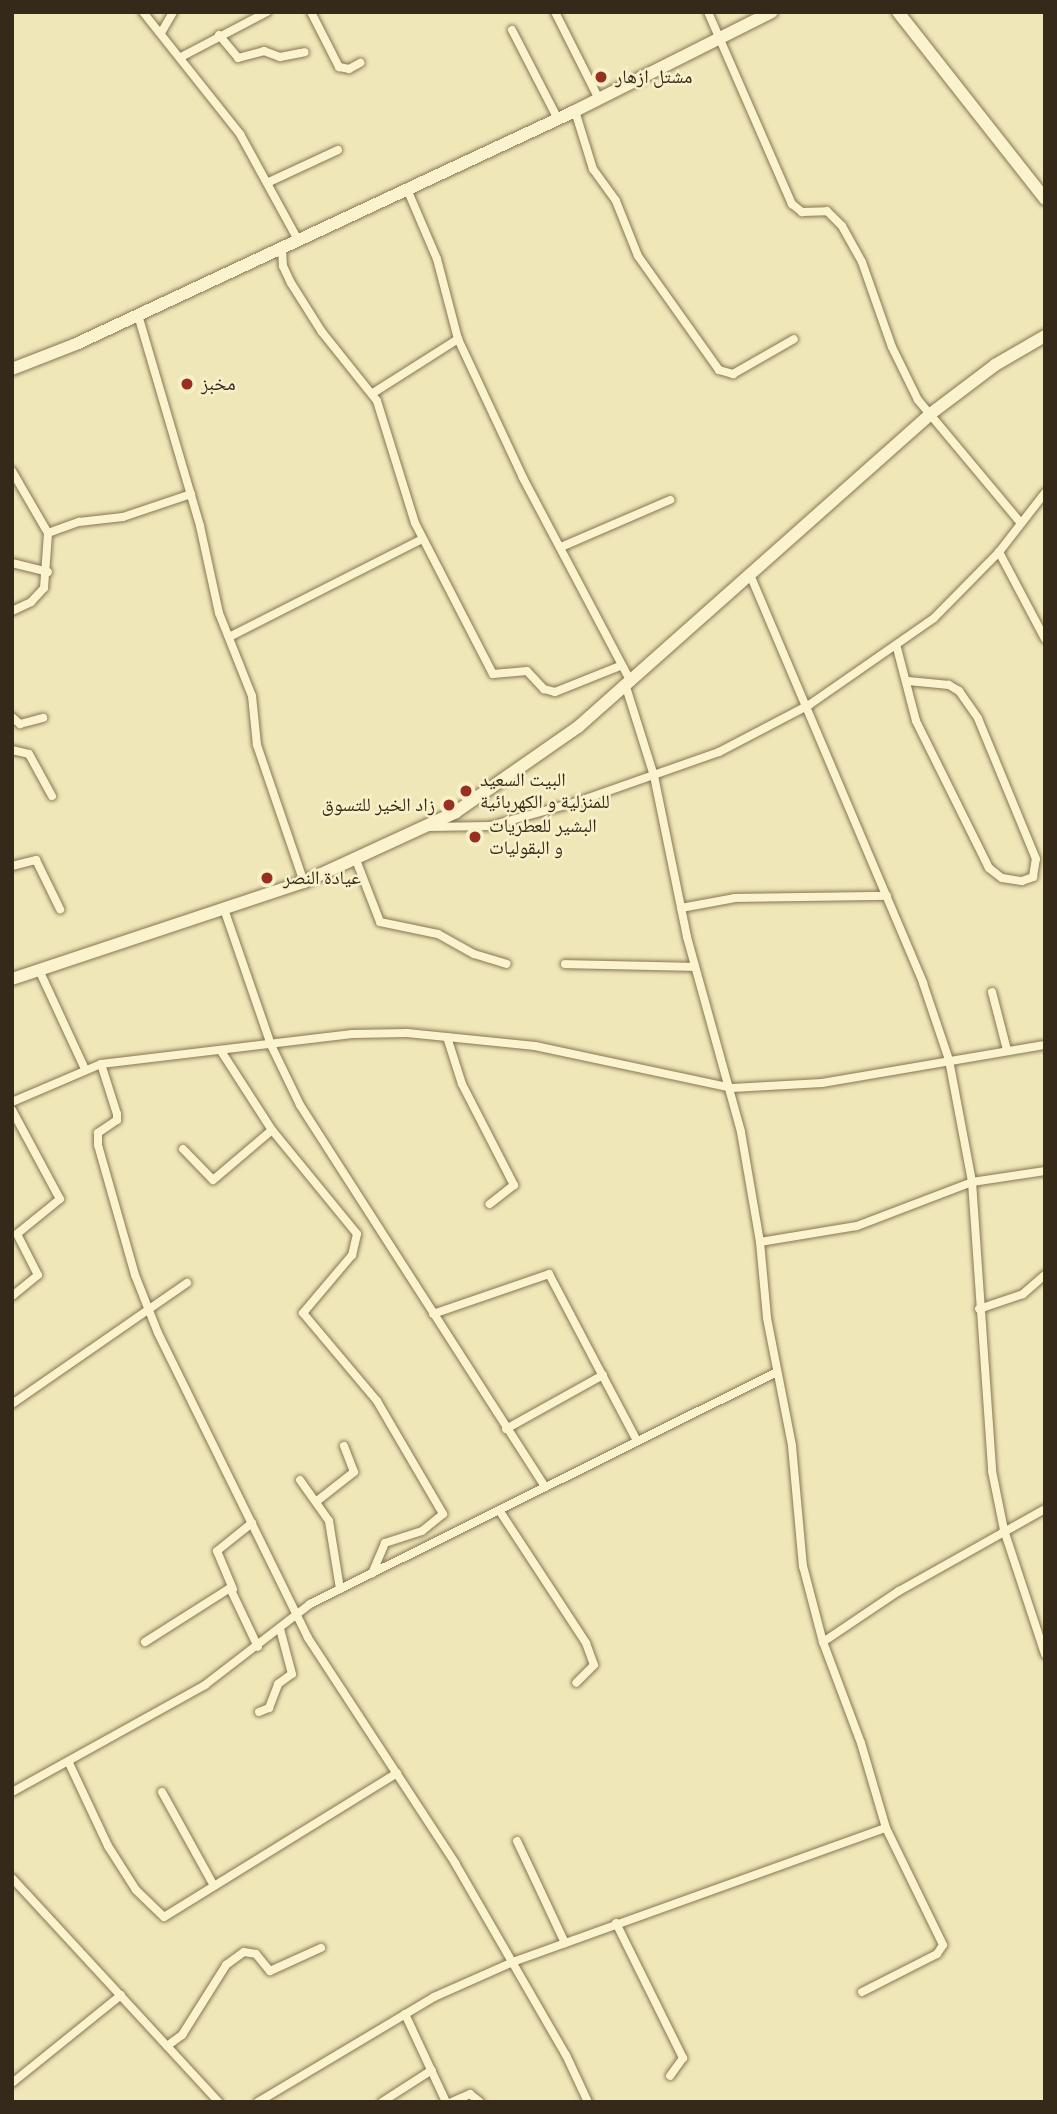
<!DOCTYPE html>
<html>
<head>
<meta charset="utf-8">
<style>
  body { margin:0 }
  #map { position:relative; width:1057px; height:2114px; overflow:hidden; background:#f0e7b9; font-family:"Source Serif 4","Noto Naskh Arabic",serif }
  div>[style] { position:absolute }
  .roads { filter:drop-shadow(0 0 2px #877653) drop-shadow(0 0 2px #877653) }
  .street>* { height:8px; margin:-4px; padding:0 4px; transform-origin:4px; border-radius:4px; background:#fbf3cd }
  .secondary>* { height:12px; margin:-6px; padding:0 6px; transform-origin:6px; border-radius:6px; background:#fbf3cd }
  .dots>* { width:19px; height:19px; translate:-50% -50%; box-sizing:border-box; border:4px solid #f7f0c9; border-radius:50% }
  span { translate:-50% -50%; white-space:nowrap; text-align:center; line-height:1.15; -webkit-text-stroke:5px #f7f0c9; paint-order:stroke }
  .poi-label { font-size:19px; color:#352a19 }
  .left { translate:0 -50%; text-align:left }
  .right { translate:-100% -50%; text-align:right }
  .frame { position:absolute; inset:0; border:14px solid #352a19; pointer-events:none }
</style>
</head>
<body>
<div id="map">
  <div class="roads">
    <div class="street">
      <div style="left:143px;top:12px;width:156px;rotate:51.5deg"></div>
      <div style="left:240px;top:134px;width:121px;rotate:61.3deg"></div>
      <div style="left:311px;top:12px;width:62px;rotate:63deg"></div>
      <div style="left:339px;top:67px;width:10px;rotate:11deg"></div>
      <div style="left:349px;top:69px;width:13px;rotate:-29deg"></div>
      <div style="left:555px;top:12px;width:97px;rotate:63.2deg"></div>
      <div style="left:708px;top:12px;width:210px;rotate:66.4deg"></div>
      <div style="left:792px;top:204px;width:13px;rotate:39deg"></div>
      <div style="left:802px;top:212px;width:25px;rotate:-2deg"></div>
      <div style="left:827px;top:211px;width:21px;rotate:45deg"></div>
      <div style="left:842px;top:226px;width:41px;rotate:60.9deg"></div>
      <div style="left:862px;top:262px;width:90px;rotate:70.6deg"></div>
      <div style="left:892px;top:347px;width:59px;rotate:63.9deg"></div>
      <div style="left:918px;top:400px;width:160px;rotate:50.1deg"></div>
      <div style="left:512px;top:30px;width:100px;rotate:62.7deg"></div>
      <div style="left:161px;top:33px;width:24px;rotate:-60deg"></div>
      <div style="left:219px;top:35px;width:30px;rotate:50deg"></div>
      <div style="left:238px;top:58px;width:27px;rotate:-15deg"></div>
      <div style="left:264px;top:51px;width:17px;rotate:21deg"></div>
      <div style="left:280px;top:57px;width:25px;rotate:-11deg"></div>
      <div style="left:181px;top:57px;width:97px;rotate:-27.6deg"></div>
      <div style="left:575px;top:111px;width:61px;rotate:72.8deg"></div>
      <div style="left:593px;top:169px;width:39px;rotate:54deg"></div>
      <div style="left:616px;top:201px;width:59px;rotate:68.2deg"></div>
      <div style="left:638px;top:256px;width:140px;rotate:54.6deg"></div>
      <div style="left:719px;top:370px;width:15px;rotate:16deg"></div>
      <div style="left:733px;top:374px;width:70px;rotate:-29.8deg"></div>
      <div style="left:269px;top:182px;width:76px;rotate:-24.9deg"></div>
      <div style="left:407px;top:189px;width:76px;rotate:66.8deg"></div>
      <div style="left:437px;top:259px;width:83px;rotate:75.3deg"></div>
      <div style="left:458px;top:339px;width:153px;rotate:64.9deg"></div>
      <div style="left:523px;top:478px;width:231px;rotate:62.1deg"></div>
      <div style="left:282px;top:248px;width:18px;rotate:87deg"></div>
      <div style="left:283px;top:266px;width:19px;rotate:65deg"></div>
      <div style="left:291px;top:283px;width:58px;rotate:57.7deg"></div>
      <div style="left:322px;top:332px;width:88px;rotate:51.4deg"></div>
      <div style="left:377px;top:401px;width:128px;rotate:72.7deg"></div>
      <div style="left:415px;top:523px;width:170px;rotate:62.7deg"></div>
      <div style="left:493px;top:674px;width:34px;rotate:-5deg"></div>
      <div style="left:527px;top:671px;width:25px;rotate:47deg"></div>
      <div style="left:544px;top:689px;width:11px;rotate:15deg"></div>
      <div style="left:555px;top:692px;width:70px;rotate:-21.8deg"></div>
      <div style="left:138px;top:315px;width:220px;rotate:73.6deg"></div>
      <div style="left:200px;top:526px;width:89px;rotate:77.7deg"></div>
      <div style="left:219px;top:613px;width:89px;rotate:68.3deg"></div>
      <div style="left:252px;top:696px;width:49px;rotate:84.2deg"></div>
      <div style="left:257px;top:745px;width:145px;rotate:71.1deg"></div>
      <div style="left:373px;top:393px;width:101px;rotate:-32.4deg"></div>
      <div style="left:12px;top:471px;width:72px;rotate:59.9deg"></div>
      <div style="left:561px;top:547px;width:119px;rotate:-23.3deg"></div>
      <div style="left:999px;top:552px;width:98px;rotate:62.1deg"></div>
      <div style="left:12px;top:563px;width:37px;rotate:14deg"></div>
      <div style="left:751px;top:577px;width:441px;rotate:67deg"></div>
      <div style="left:923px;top:983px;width:81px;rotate:71.3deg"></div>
      <div style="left:949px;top:1060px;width:124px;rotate:79.3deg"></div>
      <div style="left:972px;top:1182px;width:290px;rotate:86deg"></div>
      <div style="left:992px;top:1471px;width:60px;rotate:78.5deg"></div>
      <div style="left:1004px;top:1530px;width:131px;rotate:71.7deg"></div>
      <div style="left:12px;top:611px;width:21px;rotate:-25deg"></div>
      <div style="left:31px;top:602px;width:19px;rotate:-47deg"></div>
      <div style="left:44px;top:588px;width:55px;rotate:-85.8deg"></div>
      <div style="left:48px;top:533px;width:33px;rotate:-20deg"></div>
      <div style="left:79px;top:522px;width:44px;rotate:-6.5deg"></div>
      <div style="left:123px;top:517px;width:72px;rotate:-18.7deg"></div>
      <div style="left:229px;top:637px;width:216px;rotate:-26.9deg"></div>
      <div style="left:897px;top:648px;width:75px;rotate:75.4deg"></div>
      <div style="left:916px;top:721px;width:164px;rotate:63.6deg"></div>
      <div style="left:989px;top:868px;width:16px;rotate:38deg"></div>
      <div style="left:1002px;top:878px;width:20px;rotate:9deg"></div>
      <div style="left:1022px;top:881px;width:12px;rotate:-20deg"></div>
      <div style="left:1033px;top:877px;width:18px;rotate:-81deg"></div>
      <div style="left:1036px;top:859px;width:152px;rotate:-112.4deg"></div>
      <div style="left:978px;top:718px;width:33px;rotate:-125deg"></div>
      <div style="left:959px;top:691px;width:12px;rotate:-149deg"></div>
      <div style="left:949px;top:685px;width:41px;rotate:-174.4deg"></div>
      <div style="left:626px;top:687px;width:93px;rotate:72.5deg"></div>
      <div style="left:654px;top:776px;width:164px;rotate:78.4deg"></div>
      <div style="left:687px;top:937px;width:202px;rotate:74.5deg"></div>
      <div style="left:741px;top:1132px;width:112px;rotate:80.2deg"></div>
      <div style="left:760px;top:1242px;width:76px;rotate:84.7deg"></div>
      <div style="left:767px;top:1318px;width:130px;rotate:78.9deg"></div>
      <div style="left:792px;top:1446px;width:121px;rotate:84.8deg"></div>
      <div style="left:803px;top:1566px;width:79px;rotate:75.3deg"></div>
      <div style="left:823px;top:1642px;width:108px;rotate:69.4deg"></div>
      <div style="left:861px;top:1743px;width:89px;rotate:73.6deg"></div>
      <div style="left:886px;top:1828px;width:130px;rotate:64deg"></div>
      <div style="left:943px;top:1945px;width:11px;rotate:124deg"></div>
      <div style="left:937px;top:1954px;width:84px;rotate:153.1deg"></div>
      <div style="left:12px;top:717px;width:11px;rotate:41deg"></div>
      <div style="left:20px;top:724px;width:24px;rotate:-15deg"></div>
      <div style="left:12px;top:750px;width:17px;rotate:13deg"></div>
      <div style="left:29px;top:754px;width:48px;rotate:61.3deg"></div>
      <div style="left:428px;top:827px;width:62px;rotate:-0.9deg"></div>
      <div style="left:490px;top:826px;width:93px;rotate:-15.5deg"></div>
      <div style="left:580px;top:801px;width:147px;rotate:-19.4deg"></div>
      <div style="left:719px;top:752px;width:102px;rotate:-27.6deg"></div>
      <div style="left:809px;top:705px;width:152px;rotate:-34.8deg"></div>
      <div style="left:934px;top:618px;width:93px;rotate:-45.4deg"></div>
      <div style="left:999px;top:552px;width:75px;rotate:-52.1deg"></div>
      <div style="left:356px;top:860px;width:66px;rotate:68.8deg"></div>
      <div style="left:380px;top:922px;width:59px;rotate:11.7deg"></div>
      <div style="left:438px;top:934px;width:41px;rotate:29.1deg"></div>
      <div style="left:474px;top:954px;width:34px;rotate:17deg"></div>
      <div style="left:12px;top:866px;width:25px;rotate:-14deg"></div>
      <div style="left:36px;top:860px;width:55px;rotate:63.9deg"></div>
      <div style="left:681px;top:908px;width:55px;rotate:-10.5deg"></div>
      <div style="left:735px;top:898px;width:152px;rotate:-0.8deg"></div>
      <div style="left:224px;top:909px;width:144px;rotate:70.9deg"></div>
      <div style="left:271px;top:1045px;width:67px;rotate:64.2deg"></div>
      <div style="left:300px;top:1105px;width:454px;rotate:57.3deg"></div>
      <div style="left:565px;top:964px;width:130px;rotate:1.3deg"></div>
      <div style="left:39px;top:970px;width:109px;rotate:65.1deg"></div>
      <div style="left:992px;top:992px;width:60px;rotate:75.5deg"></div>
      <div style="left:447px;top:1037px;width:49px;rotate:72.3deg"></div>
      <div style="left:462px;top:1084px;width:114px;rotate:62.8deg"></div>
      <div style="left:514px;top:1185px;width:31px;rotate:142deg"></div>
      <div style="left:221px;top:1051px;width:94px;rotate:57.2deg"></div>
      <div style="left:272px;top:1130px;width:134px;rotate:50.7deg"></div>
      <div style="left:357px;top:1234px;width:22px;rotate:103deg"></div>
      <div style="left:352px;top:1255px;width:76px;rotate:130.2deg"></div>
      <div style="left:303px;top:1313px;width:115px;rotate:49.9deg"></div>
      <div style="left:377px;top:1401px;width:131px;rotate:59.7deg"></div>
      <div style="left:443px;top:1514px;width:27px;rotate:141deg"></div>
      <div style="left:422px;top:1531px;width:39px;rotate:162deg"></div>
      <div style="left:385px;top:1543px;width:33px;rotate:113deg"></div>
      <div style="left:101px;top:1064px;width:52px;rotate:72.3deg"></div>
      <div style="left:117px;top:1114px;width:6px;rotate:90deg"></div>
      <div style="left:117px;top:1120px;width:23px;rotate:146deg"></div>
      <div style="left:98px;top:1133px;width:12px;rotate:90deg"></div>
      <div style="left:98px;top:1145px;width:135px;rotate:74.1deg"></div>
      <div style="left:135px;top:1275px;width:62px;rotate:68.4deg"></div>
      <div style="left:158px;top:1333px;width:340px;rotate:63.8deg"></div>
      <div style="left:308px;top:1638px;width:269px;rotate:56.8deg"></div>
      <div style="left:455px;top:1863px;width:222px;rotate:60deg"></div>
      <div style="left:566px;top:2055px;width:52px;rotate:64.9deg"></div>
      <div style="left:12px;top:1102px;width:97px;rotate:-23.1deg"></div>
      <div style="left:101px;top:1064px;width:253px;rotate:-6.8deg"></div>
      <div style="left:352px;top:1034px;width:55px;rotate:-1deg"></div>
      <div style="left:407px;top:1033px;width:129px;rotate:5.8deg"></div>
      <div style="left:535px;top:1046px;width:201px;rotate:12deg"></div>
      <div style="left:732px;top:1088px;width:90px;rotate:-3.2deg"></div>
      <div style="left:822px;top:1083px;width:226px;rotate:-9.7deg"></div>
      <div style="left:12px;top:1110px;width:101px;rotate:61.7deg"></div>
      <div style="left:60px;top:1199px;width:55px;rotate:140.9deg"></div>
      <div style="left:17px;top:1234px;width:46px;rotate:62.9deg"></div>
      <div style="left:38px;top:1275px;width:33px;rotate:141deg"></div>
      <div style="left:183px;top:1149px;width:43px;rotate:45.9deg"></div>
      <div style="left:213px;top:1180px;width:77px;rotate:-40.3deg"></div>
      <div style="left:760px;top:1242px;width:98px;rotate:-9.4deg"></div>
      <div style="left:857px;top:1226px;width:123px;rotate:-20.9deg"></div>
      <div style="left:972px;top:1182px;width:74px;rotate:-8.6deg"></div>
      <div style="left:979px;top:1309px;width:46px;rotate:-18.8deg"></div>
      <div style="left:1023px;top:1294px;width:29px;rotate:-41deg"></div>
      <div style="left:433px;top:1314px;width:123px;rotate:-19deg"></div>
      <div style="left:549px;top:1274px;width:187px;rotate:62.2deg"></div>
      <div style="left:12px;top:1404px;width:213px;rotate:-34.7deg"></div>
      <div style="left:506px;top:1429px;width:111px;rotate:-29.1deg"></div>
      <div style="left:300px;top:1480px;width:50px;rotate:54.7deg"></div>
      <div style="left:329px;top:1521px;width:69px;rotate:80.8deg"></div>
      <div style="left:317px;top:1501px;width:47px;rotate:-38.1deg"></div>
      <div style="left:354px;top:1472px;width:28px;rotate:-111deg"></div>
      <div style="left:499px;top:1510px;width:159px;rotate:56.8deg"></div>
      <div style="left:586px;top:1643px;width:23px;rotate:70deg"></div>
      <div style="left:594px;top:1665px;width:25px;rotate:135deg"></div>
      <div style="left:233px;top:1589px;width:41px;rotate:-112.8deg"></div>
      <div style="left:217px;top:1551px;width:45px;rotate:-38.7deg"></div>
      <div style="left:145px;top:1642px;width:101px;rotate:-32.4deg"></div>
      <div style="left:230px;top:1588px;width:65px;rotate:64.6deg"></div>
      <div style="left:823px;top:1642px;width:92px;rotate:-33.9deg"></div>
      <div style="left:899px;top:1591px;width:167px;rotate:-29.3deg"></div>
      <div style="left:259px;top:1712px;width:11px;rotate:-22deg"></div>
      <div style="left:269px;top:1708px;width:26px;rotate:-69deg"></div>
      <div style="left:278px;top:1684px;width:17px;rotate:-36deg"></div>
      <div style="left:292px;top:1674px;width:47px;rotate:-104.9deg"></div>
      <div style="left:69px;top:1763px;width:92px;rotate:64.8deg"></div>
      <div style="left:108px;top:1846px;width:52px;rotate:57.5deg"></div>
      <div style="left:136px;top:1890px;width:39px;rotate:44deg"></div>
      <div style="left:164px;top:1917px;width:274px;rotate:-31.7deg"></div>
      <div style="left:12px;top:1792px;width:221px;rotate:-29deg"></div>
      <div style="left:205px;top:1685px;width:133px;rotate:-37.6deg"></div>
      <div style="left:310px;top:1604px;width:521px;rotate:-26.42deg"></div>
      <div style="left:162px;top:1792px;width:107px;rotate:61deg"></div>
      <div style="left:517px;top:1841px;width:113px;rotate:64.8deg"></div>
      <div style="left:12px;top:1878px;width:305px;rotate:47.3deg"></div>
      <div style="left:616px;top:1923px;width:151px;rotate:63.6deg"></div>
      <div style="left:683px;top:2058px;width:22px;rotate:126deg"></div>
      <div style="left:405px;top:2014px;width:97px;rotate:65deg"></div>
      <div style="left:167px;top:2046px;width:19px;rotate:-36deg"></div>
      <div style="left:182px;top:2035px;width:83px;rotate:-57.8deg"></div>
      <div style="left:226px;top:1965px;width:22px;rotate:-36deg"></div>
      <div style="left:244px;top:1952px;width:12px;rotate:9deg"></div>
      <div style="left:256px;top:1954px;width:22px;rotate:51deg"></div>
      <div style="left:270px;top:1971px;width:56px;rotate:-24.3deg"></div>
      <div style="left:12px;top:2083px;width:140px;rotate:-38.9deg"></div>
      <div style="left:258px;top:2102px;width:205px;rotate:-30.8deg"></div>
      <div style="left:434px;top:1997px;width:86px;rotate:-23.9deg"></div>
      <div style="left:513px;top:1962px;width:396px;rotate:-19.8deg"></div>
      <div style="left:382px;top:2102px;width:59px;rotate:-32.6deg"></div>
      <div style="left:452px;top:2102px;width:20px;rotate:-24deg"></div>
      <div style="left:470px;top:2094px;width:13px;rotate:39deg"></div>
    </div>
    <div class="secondary">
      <div style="left:898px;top:12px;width:238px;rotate:51.8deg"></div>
      <div style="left:12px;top:369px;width:69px;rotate:-21.3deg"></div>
      <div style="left:76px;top:344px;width:551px;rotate:-25.03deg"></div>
      <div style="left:575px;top:111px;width:220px;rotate:-26.7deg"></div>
      <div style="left:12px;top:979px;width:308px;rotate:-18.4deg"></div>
      <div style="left:304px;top:882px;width:167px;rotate:-24.7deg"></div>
      <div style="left:456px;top:812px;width:149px;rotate:-34.9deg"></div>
      <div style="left:578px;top:727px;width:470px;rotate:-41.6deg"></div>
      <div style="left:929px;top:415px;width:83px;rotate:-37.1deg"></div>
      <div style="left:995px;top:365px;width:58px;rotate:-30.1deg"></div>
    </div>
  </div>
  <div class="dots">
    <div style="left:601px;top:77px;background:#992f20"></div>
    <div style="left:187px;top:384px;background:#992f20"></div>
    <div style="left:466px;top:791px;background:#992f20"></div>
    <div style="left:449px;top:805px;background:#992f20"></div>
    <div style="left:475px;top:837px;background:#992f20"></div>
    <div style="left:267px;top:878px;background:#992f20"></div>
  </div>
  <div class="poi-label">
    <span class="left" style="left:615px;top:77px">مشتل ازهار</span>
    <span class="left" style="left:201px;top:384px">مخبز</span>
    <span class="left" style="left:480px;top:791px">البيت السعيد<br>للمنزلية و الكهربائية</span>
    <span class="right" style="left:435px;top:805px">زاد الخير للتسوق</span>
    <span class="left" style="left:489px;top:837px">البشير للعطريات<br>و البقوليات</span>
    <span class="left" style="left:283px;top:878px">عيادة النصر</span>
  </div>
  <div class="frame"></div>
</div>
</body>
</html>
